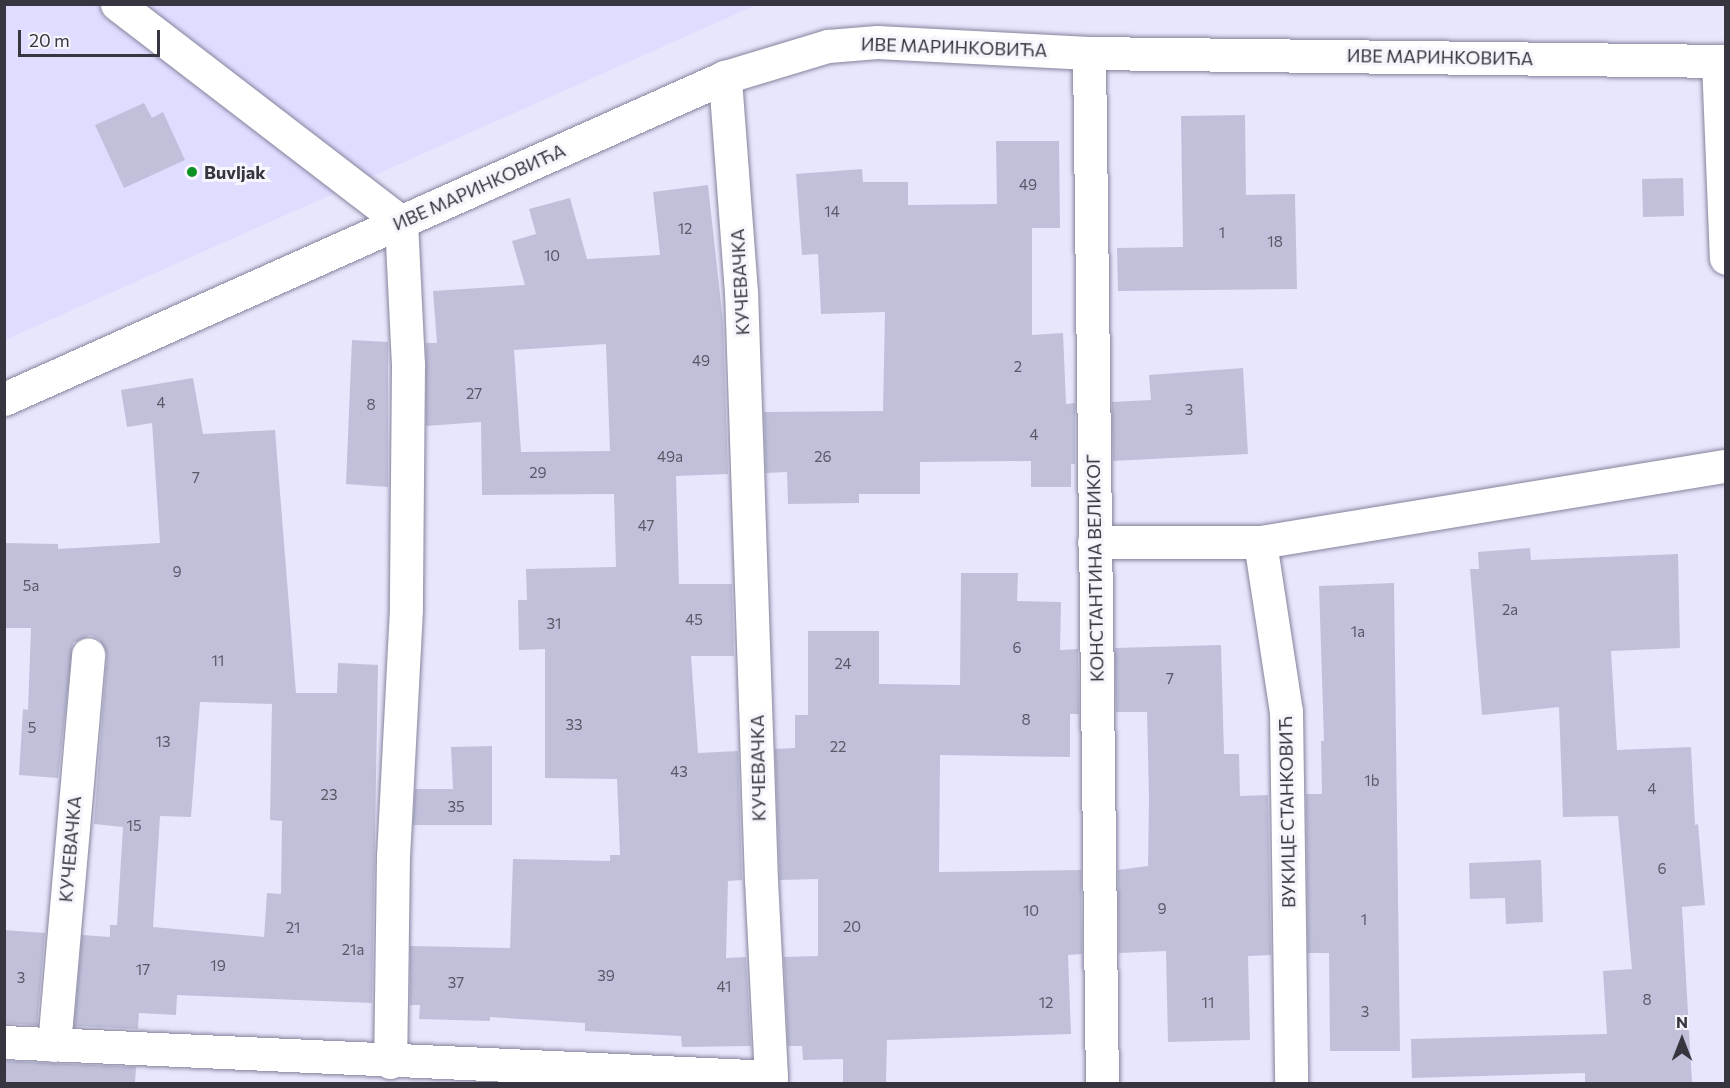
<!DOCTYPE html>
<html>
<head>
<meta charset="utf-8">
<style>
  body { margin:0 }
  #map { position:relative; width:1730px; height:1088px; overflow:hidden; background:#e7e6fc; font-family:Commissioner,sans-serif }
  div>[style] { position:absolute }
  .built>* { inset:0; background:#dedcff }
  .building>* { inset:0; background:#c1c0db }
  .roads { filter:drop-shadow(0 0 2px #84839c) drop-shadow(0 0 2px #84839c) }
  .minor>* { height:33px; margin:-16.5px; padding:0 16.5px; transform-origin:16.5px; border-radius:16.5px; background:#fff }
  .dots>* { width:16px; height:16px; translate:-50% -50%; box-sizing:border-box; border:3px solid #f5f5fb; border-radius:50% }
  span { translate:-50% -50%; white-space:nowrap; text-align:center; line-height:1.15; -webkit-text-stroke:6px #f5f5fb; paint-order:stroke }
  .number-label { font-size:15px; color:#595867 }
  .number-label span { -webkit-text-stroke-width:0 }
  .street-label { font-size:18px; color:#363540 }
  .poi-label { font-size:18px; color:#363540; font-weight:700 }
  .left { translate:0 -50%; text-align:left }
  .frame { position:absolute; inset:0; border:6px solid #363540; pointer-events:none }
  .north { position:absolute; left:1652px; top:1010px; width:60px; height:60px; -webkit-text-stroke:4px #f5f5fb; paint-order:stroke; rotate:0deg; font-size:16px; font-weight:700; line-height:24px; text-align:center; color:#363540 }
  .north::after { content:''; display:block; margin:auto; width:21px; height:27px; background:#363540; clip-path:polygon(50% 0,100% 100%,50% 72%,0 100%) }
  .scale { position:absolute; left:18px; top:30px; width:142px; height:27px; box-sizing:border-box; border:3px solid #363540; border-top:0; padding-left:8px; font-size:18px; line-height:21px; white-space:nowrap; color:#363540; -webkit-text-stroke:4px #f5f5fb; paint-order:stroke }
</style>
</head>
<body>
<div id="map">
  <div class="built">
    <div style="clip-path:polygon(5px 4px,756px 5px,5px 340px)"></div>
  </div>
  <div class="building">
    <div style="clip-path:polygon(144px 103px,152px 118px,163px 112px,185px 160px,124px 188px,95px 125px)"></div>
    <div style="clip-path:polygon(1245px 115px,1246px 195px,1295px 194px,1297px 289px,1118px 291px,1117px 248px,1183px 247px,1181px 116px)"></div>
    <div style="clip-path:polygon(996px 141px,1059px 141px,1060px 228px,1032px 228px,1032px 335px,1063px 333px,1066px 404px,1075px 403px,1075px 464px,1071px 464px,1071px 487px,1031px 487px,1031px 461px,920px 462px,920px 494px,859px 494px,859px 503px,788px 504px,787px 472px,766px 473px,764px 412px,883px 411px,885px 312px,821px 314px,818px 254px,802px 255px,796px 174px,862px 169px,863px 182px,908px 182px,908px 205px,997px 204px)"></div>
    <div style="clip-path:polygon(1683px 178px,1684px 216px,1643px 217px,1642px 179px)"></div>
    <div style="clip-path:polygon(evenodd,708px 185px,723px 322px,728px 474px,676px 476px,679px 584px,732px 584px,734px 656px,691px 656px,698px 753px,738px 751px,742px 880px,728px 881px,726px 958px,746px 957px,751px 1046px,682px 1047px,681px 1036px,585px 1031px,585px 1023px,490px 1017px,490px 1021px,419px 1019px,420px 1005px,410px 1005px,410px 946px,510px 948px,513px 859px,610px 861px,610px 855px,620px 855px,617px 779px,545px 778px,545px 649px,519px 650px,518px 600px,527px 600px,526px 569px,616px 567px,614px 494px,482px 495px,481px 422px,426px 426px,426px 343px,437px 343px,433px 291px,525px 285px,512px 241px,536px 234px,529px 209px,570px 198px,587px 259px,660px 255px,653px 192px,708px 185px,606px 344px,610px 451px,521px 452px,514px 350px,606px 344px)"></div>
    <div style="clip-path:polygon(352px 340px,388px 342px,388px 487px,346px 484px)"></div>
    <div style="clip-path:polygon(1243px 368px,1248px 454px,1113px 461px,1112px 402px,1151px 400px,1149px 375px)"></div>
    <div style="clip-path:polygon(evenodd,193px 378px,203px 434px,275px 430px,296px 693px,337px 693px,338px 663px,378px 665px,372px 1003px,177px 995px,176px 1015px,139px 1013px,138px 1029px,74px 1026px,82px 935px,110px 937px,110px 925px,117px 925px,123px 827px,94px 824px,107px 655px,99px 639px,90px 635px,73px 643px,58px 778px,19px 775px,23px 709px,28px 710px,31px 628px,4px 628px,4px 543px,58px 544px,58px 549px,160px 543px,152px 423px,127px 427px,121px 390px,193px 378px,200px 702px,272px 704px,270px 820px,282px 821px,281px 894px,267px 893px,264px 937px,153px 927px,160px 816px,191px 817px,200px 702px)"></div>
    <div style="clip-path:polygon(1530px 548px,1531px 560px,1678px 554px,1680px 648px,1611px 651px,1617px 750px,1691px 747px,1695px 825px,1698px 824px,1705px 905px,1682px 907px,1692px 1083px,1585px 1083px,1585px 1073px,1412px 1078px,1411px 1039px,1607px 1034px,1603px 971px,1632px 969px,1618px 816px,1563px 817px,1559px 707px,1482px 715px,1470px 569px,1479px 569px,1478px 552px)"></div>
    <div style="clip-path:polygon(961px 573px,1018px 573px,1017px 601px,1061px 602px,1060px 650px,1078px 649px,1079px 714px,1070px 714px,1070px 757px,940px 755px,939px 872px,1081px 870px,1082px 954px,1068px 955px,1071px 1034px,887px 1040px,886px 1083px,843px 1083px,843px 1059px,803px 1060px,802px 1046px,788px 1046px,784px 957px,818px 956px,818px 879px,780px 880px,775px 749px,795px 748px,795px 715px,808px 715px,808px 631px,879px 631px,879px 684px,960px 685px)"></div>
    <div style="clip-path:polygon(1394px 583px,1400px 1051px,1330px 1051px,1329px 953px,1308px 953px,1306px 794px,1322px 794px,1321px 741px,1324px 741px,1319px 586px)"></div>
    <div style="clip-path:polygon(1221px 645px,1224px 754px,1239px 754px,1240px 796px,1268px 795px,1271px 955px,1248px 956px,1250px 1040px,1168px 1042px,1166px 951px,1119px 953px,1118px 870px,1148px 866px,1149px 797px,1147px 712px,1116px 712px,1115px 648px)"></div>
    <div style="clip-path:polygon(492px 746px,492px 825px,413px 825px,415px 789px,453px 789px,451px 747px)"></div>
    <div style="clip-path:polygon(1541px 860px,1543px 922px,1506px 924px,1505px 898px,1470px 899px,1469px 863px)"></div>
    <div style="clip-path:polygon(4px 930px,45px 933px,37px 1025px,4px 1023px)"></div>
    <div style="clip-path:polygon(4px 1061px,136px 1067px,135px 1083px,4px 1083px)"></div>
  </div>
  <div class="roads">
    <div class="minor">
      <div style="left:117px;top:4px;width:358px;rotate:37.5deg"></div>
      <div style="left:401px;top:222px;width:142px;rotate:87.2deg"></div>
      <div style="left:408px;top:364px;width:245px;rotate:90.5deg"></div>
      <div style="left:406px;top:609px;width:247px;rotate:93deg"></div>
      <div style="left:393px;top:856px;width:206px;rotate:90.8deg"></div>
      <div style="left:1089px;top:53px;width:1031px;rotate:89.28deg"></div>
      <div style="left:1718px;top:61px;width:197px;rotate:87.7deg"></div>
      <div style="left:4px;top:399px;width:790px;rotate:-24.07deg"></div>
      <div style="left:725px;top:77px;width:108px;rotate:-16.8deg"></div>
      <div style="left:828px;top:46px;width:49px;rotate:-4.7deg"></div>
      <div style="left:877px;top:42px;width:212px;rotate:3deg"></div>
      <div style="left:1089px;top:53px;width:637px;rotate:0.72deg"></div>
      <div style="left:1094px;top:542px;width:166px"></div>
      <div style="left:1260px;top:542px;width:472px;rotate:-9.3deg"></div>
      <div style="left:1260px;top:542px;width:171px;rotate:81.3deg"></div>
      <div style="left:1286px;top:711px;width:373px;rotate:89.2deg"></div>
      <div style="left:4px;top:1042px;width:768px;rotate:2.61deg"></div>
      <div style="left:771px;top:1077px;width:196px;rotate:-92.9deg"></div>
      <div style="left:761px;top:881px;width:589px;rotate:-91.94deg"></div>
      <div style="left:741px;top:292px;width:216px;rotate:-94.3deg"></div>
      <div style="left:54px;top:1045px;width:392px;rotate:-85deg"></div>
    </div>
  </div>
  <div class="dots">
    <div style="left:192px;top:172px;background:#0d9123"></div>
  </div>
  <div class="number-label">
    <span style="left:1028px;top:185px">49</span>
    <span style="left:832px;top:212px">14</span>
    <span style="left:685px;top:229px">12</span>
    <span style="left:1222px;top:233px">1</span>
    <span style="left:1275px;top:242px">18</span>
    <span style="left:552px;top:256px">10</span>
    <span style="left:701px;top:361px">49</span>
    <span style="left:1018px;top:367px">2</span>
    <span style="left:474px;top:394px">27</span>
    <span style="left:161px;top:403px">4</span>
    <span style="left:371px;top:405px">8</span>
    <span style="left:1189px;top:410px">3</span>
    <span style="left:1034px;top:435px">4</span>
    <span style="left:670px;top:457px">49a</span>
    <span style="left:823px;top:457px">26</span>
    <span style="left:538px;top:473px">29</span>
    <span style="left:196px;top:478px">7</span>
    <span style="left:646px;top:526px">47</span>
    <span style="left:177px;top:572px">9</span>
    <span style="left:31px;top:586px">5a</span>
    <span style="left:1510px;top:610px">2a</span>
    <span style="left:694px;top:620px">45</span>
    <span style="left:554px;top:624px">31</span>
    <span style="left:1358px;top:632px">1a</span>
    <span style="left:1017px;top:648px">6</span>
    <span style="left:218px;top:661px">11</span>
    <span style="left:843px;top:664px">24</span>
    <span style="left:1170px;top:679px">7</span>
    <span style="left:1026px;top:720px">8</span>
    <span style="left:574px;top:725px">33</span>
    <span style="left:32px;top:728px">5</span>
    <span style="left:163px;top:742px">13</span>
    <span style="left:838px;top:747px">22</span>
    <span style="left:679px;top:772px">43</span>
    <span style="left:1372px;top:781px">1b</span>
    <span style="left:1652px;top:789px">4</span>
    <span style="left:329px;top:795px">23</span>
    <span style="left:456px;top:807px">35</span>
    <span style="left:134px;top:826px">15</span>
    <span style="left:1662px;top:869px">6</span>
    <span style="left:1162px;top:909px">9</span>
    <span style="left:1031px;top:911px">10</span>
    <span style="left:1364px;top:920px">1</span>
    <span style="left:852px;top:927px">20</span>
    <span style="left:293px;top:928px">21</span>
    <span style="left:353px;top:950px">21a</span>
    <span style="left:218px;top:966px">19</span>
    <span style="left:143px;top:970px">17</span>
    <span style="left:606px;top:976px">39</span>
    <span style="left:21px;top:978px">3</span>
    <span style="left:456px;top:983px">37</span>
    <span style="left:724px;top:987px">41</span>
    <span style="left:1647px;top:1000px">8</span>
    <span style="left:1046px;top:1003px">12</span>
    <span style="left:1208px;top:1003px">11</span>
    <span style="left:1365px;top:1012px">3</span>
  </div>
  <div class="street-label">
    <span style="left:954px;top:47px;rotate:2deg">ИВЕ МАРИНКОВИЋА</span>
    <span style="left:1440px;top:57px;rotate:1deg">ИВЕ МАРИНКОВИЋА</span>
    <span style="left:479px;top:187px;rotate:-24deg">ИВЕ МАРИНКОВИЋА</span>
    <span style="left:740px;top:282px;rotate:-93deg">КУЧЕВАЧКА</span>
    <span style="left:1095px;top:568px;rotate:-91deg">КОНСТАНТИНА ВЕЛИКОГ</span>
    <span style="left:758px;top:768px;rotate:-91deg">КУЧЕВАЧКА</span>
    <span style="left:1287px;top:812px;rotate:-91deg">ВУКИЦЕ СТАНКОВИЋ</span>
    <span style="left:70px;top:849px;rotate:-85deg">КУЧЕВАЧКА</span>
  </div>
  <div class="poi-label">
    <span class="left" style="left:204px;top:172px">Buvljak</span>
  </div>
  <div class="frame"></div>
  <div class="north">N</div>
  <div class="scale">20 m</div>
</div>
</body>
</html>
